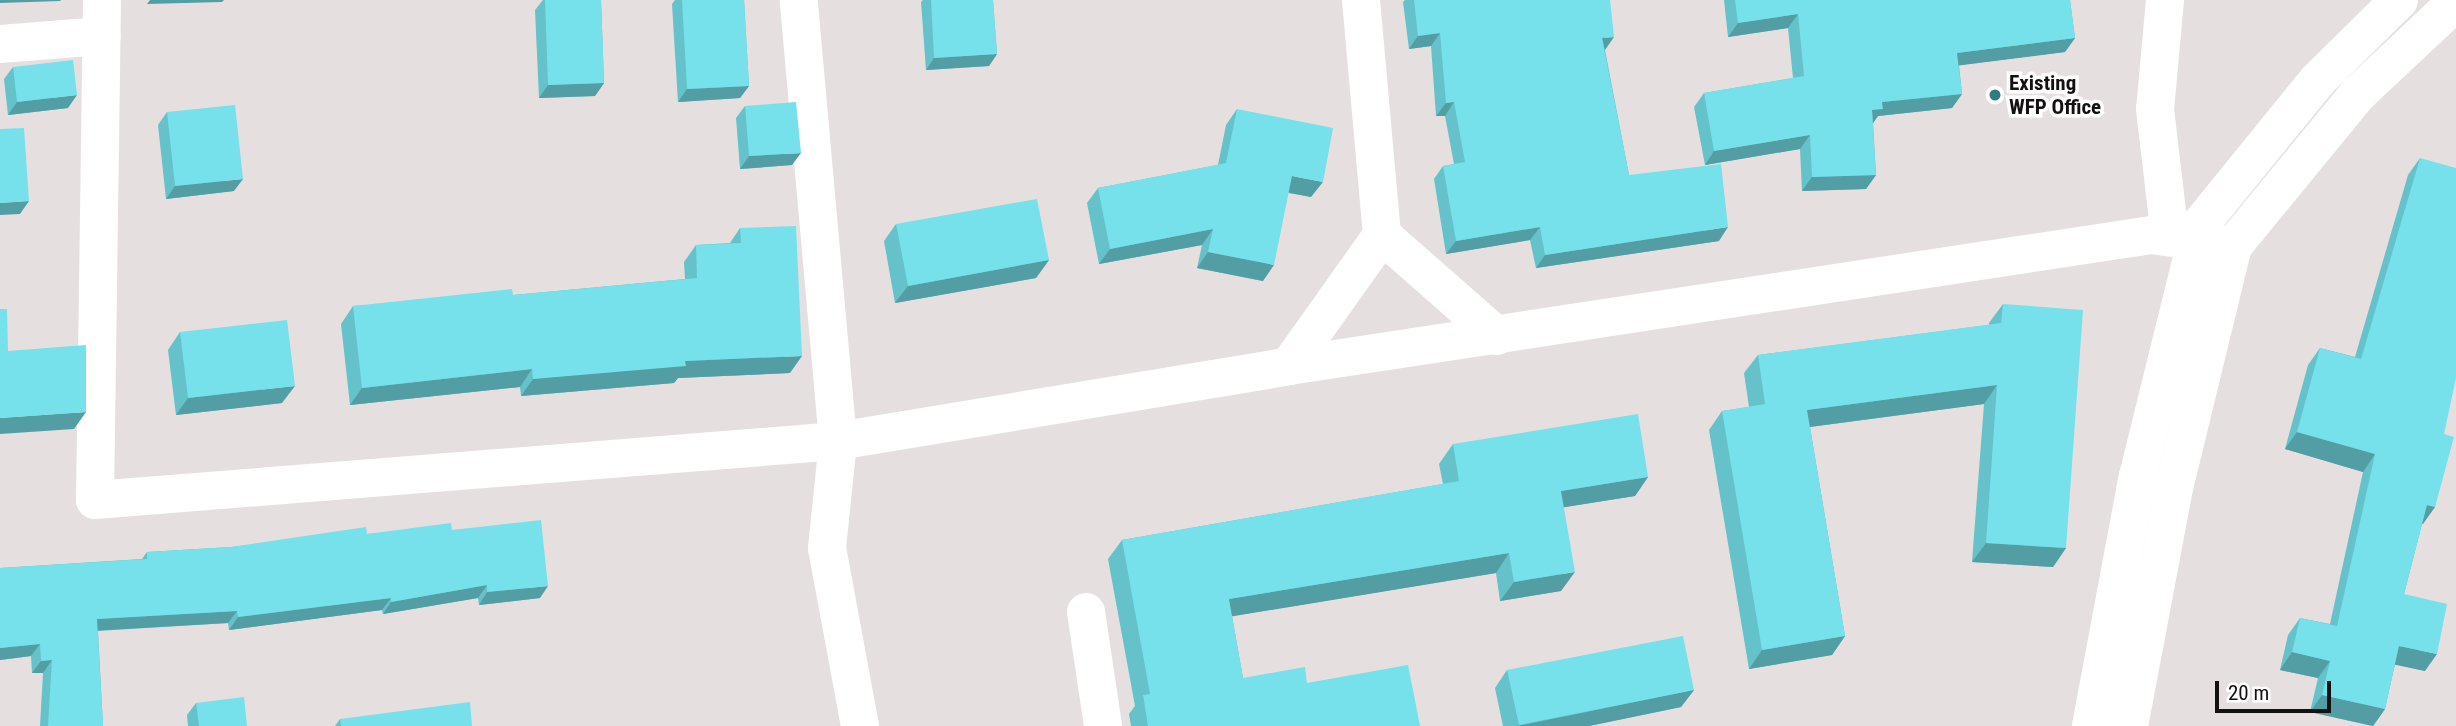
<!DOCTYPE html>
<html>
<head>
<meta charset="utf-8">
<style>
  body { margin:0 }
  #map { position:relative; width:2456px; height:726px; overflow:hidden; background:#e5dfe0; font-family:"Roboto Condensed",sans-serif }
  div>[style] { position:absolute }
  .minor>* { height:38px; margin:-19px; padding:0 19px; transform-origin:19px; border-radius:19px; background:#fff }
  .major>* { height:38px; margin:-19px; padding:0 19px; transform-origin:19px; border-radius:19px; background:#fff }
  .wall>* { inset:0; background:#65c1ca }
  .shaded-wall>* { inset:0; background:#539da4 }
  .building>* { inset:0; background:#76e0eb }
  .dots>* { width:19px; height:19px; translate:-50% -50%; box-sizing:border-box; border:4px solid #fff; border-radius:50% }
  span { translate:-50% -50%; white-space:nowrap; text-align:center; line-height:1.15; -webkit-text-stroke:7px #fff; paint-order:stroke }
  .poi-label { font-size:21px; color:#131111; font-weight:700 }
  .left { translate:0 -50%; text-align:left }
  .scale { position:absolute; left:2215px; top:681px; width:116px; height:32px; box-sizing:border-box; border:4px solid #131111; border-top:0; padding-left:9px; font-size:21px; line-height:24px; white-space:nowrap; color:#131111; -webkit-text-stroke:5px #fff; paint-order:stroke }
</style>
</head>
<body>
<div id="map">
  <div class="minor">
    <div style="left:102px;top:0;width:500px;rotate:90.8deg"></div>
    <div style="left:95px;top:500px;width:745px;rotate:-4.54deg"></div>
    <div style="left:838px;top:441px;width:443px;rotate:-95.1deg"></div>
    <div style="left:1361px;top:0;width:236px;rotate:84.9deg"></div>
    <div style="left:2165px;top:0;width:109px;rotate:95.2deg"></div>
    <div style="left:2155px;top:109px;width:128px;rotate:83.3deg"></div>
    <div style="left:0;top:44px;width:102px;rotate:-4.5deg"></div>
    <div style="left:1289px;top:366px;width:161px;rotate:-54.6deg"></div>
    <div style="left:1382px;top:235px;width:153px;rotate:41.3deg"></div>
    <div style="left:1086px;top:612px;width:115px;rotate:81.5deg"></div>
    <div style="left:860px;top:726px;width:181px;rotate:-100.5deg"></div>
    <div style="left:827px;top:548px;width:108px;rotate:-84.1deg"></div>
    <div style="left:838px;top:441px;width:457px;rotate:-9.4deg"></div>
    <div style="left:1289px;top:366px;width:872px;rotate:-8.64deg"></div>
    <div style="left:2151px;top:235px;width:77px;rotate:7.5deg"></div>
  </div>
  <div class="major">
    <div style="left:2091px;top:726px;width:254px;rotate:-79.4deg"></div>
    <div style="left:2138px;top:476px;width:259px;rotate:-76.1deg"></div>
    <div style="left:2200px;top:225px;width:186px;rotate:-50.9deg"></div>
    <div style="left:2317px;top:81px;width:115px;rotate:-44.6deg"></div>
    <div style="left:2129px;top:726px;width:242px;rotate:-79.3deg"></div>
    <div style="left:2174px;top:488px;width:249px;rotate:-76.3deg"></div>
    <div style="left:2233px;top:246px;width:197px;rotate:-50.6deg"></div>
    <div style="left:2358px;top:94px;width:134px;rotate:-43.2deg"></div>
  </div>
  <div class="wall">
    <div style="clip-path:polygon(543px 0,601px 0,604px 83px,595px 96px,539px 98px,535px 10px)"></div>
    <div style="clip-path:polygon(675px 0,744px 0,749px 86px,740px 98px,678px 102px,672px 4px)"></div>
    <div style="clip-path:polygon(923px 0,993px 0,997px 54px,989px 66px,926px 70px,921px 2px)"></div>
    <div style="clip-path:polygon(1405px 0,1610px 0,1605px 50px,1629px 175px,1719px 241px,1536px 268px,1530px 240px,1446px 254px,1434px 179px,1443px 166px,1454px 164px,1445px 116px,1436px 116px,1431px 46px,1409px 49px,1403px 2px)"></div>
    <div style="clip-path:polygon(1724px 0,2070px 0,2075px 38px,2065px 52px,1959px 65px,1962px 94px,1952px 108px,1878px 116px,1873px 123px,1876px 175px,1866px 189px,1802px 191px,1800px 149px,1705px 165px,1694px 107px,1704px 93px,1793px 78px,1788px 28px,1728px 37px)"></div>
    <div style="clip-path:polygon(13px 67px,68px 108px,8px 115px,4px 79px)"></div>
    <div style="clip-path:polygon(745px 106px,792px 165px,740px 169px,736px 118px)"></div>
    <div style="clip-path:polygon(1237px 109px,1311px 197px,1288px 193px,1263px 281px,1197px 268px,1202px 245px,1099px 264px,1087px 203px,1098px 188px,1218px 165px,1226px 125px)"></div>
    <div style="clip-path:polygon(167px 112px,234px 191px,166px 199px,158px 125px)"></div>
    <div style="clip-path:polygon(2420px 158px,2444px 434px,2435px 507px,2422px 524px,2404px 594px,2425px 671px,2395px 664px,2385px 709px,2373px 726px,2310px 712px,2318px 678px,2280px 670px,2288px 635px,2300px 618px,2330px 624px,2363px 472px,2285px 449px,2308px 365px,2320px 348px,2355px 357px,2408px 175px)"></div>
    <div style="clip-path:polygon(896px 224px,1049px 260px,1036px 278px,895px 303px,884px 241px)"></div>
    <div style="clip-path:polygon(740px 228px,790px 373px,678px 378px,674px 383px,521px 396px,520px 387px,350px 405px,341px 324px,353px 306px,513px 295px,685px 279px,684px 262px,696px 245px,730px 243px)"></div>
    <div style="clip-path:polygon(2003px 304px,2066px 548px,2053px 567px,1972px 562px,1984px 404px,1810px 427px,1845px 636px,1832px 655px,1749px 669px,1709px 430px,1722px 411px,1749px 407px,1744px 373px,1758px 355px,1989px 325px,1989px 323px)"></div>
    <div style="clip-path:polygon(180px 332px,282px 403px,176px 415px,168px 350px)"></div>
    <div style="clip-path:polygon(1453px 444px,1648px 477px,1635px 496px,1564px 507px,1561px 591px,1500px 601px,1496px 573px,1232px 616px,1243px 678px,1307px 683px,1420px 726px,1131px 726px,1129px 714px,1135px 706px,1108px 559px,1122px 540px,1443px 484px,1439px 464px)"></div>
    <div style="clip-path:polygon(452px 530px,540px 598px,479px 605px,478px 598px,383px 614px,382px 610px,229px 630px,228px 623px,98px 631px,103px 726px,40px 726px,43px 673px,32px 673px,31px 656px,0 660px,0 568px,142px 559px,147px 552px,231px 547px,367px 534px)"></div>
    <div style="clip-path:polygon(1507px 670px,1694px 690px,1681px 707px,1589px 726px,1503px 726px,1495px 688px)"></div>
    <div style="clip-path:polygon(196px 703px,247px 726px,188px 726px,187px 715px)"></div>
    <div style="clip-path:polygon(340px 719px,472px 726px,335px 726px)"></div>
  </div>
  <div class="shaded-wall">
    <div style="clip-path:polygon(0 0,61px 0,60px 1px,0 3px)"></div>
    <div style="clip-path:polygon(150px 0,224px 0,222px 2px,147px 4px)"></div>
    <div style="clip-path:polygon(1798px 14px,1788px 28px,1728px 37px,1738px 23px)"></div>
    <div style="clip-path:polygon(1440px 33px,1431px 46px,1409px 49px,1418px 36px)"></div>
    <div style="clip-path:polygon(1614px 37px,1605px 50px,1602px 38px)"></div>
    <div style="clip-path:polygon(2075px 38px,2065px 52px,1947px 67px,1957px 53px)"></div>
    <div style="clip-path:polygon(997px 54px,989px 66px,926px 70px,934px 58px)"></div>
    <div style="clip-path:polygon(604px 83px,595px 96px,539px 98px,548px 85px)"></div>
    <div style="clip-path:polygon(749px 86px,740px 98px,678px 102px,687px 89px)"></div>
    <div style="clip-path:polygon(1962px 94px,1952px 108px,1878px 116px,1873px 123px,1872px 110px,1882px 102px)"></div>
    <div style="clip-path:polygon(77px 95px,68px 108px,8px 115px,17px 102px)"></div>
    <div style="clip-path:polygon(1454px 102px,1445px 116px,1436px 116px,1446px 103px)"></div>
    <div style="clip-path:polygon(1810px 135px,1800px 149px,1705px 165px,1714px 151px)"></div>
    <div style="clip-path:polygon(801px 153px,792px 165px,740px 169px,749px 156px)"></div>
    <div style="clip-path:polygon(1876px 175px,1866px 189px,1802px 191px,1812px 177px)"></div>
    <div style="clip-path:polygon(1292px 176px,1323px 182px,1311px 197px,1281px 191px)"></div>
    <div style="clip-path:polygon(243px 179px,234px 191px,166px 199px,175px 186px)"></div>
    <div style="clip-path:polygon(29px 201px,20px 214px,0 215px,0 203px)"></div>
    <div style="clip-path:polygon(1540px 227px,1530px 240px,1446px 254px,1456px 241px)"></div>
    <div style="clip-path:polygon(1728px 227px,1719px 241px,1536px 268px,1545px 255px)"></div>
    <div style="clip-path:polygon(1213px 229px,1202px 245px,1099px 264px,1110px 249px)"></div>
    <div style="clip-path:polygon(1208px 252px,1274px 265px,1263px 281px,1197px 268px)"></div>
    <div style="clip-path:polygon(1049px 260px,1036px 278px,895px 303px,908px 286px)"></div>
    <div style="clip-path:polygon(802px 356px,790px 373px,678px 378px,674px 383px,521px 396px,533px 379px,685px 361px)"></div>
    <div style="clip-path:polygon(532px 369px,520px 387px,350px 405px,362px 388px)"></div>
    <div style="clip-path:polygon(1997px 385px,1984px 404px,1794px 429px,1807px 410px)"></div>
    <div style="clip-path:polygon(295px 386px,282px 403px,176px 415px,188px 398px)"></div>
    <div style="clip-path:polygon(86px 412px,74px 429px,0 434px,0 418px)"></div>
    <div style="clip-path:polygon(2297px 432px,2375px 454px,2363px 472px,2285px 449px)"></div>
    <div style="clip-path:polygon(1648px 477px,1635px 496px,1547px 510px,1561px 491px)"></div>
    <div style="clip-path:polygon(2427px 505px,2435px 507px,2423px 524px,2415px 522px)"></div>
    <div style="clip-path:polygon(1986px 543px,2066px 548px,2053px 567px,1972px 562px)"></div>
    <div style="clip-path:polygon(1509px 553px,1496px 573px,1216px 619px,1229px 599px)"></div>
    <div style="clip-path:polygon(1575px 572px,1561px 591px,1500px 601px,1514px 582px)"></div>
    <div style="clip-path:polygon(487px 585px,478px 598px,383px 614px,391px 602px)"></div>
    <div style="clip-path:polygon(548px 586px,540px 598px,479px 605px,487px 592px)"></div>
    <div style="clip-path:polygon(391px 598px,382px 610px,229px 630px,238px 617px)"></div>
    <div style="clip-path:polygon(237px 611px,228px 623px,89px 631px,97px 619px)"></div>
    <div style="clip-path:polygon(1845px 636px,1832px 655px,1749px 669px,1762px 650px)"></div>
    <div style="clip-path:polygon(40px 644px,31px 656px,0 660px,0 648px)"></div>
    <div style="clip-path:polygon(2399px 646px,2437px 654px,2425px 671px,2387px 663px)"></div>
    <div style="clip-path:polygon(2292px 652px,2330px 661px,2318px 678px,2280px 670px)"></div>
    <div style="clip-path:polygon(52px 660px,43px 673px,32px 673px,41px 661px)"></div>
    <div style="clip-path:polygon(1694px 690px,1681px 707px,1589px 726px,1518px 726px)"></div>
    <div style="clip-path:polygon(2322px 695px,2385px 709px,2373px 726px,2310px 712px)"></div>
  </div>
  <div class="building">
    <div style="clip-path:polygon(545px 0,601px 0,604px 83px,548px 85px)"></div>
    <div style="clip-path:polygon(682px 0,744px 0,749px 86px,687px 89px)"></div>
    <div style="clip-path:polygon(931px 0,993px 0,997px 54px,934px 58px)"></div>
    <div style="clip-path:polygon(1414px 0,1610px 0,1614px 37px,1602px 38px,1629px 175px,1721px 164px,1728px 227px,1545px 255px,1540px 227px,1456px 241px,1443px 166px,1465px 162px,1454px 102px,1446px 103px,1440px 33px,1418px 36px)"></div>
    <div style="clip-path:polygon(1735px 0,2070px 0,2075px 38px,1957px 53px,1962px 94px,1882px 102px,1883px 109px,1872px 110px,1876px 175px,1812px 177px,1810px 135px,1714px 151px,1704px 93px,1804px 76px,1798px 14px,1738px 23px)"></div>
    <div style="clip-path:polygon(73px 60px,77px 95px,17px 102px,13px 67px)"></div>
    <div style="clip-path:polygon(796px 102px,801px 153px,749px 156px,745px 106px)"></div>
    <div style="clip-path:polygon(235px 105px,243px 179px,175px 186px,167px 112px)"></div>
    <div style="clip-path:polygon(1237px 109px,1333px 128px,1323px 182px,1292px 176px,1274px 265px,1208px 252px,1213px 229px,1110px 249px,1098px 188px,1226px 163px)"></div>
    <div style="clip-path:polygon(24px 128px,29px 201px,0 203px,0 129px)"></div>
    <div style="clip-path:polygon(2420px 158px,2456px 168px,2456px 378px,2444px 434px,2454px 437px,2435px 507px,2427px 505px,2404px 594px,2447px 604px,2437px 654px,2399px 646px,2385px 709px,2322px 695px,2330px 661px,2292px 652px,2300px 618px,2337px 626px,2375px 454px,2297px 432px,2320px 348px,2361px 359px)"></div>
    <div style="clip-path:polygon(1037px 199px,1049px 260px,908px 286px,896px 224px)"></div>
    <div style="clip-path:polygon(796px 226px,802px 356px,685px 361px,686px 366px,533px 379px,532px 369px,362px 388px,353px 306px,512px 289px,513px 295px,697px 278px,696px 245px,741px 243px,740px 228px)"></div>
    <div style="clip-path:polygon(2003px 304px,2083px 310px,2066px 548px,1986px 543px,1997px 385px,1807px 410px,1845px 636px,1762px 650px,1722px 411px,1765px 404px,1758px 355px,2001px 323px)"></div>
    <div style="clip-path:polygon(0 309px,7px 309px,8px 351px,86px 345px,86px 412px,0 418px)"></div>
    <div style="clip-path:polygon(287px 320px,295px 386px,188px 398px,180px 332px)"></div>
    <div style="clip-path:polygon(1638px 414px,1648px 477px,1561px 491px,1575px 572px,1514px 582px,1509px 553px,1229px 599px,1243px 678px,1305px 667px,1307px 683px,1408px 665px,1420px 726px,1148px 726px,1143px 695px,1150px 694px,1122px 540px,1459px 481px,1453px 444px)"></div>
    <div style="clip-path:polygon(541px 520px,548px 586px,487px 592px,487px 585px,391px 602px,391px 598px,238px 617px,237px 611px,97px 619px,103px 726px,48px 726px,52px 660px,41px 661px,40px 644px,0 648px,0 568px,147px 559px,147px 552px,231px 547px,366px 527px,367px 534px,451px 523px,452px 530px)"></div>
    <div style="clip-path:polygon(1683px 636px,1694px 690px,1519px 725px,1507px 670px)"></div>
    <div style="clip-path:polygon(244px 697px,247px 726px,199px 726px,196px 703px)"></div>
    <div style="clip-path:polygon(470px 702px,472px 726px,341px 726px,340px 719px)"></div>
  </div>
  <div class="dots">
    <div style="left:1995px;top:95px;background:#337b83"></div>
  </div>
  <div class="poi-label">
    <span class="left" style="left:2009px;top:95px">Existing<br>WFP Office</span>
  </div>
  <div class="scale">20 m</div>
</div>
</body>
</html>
